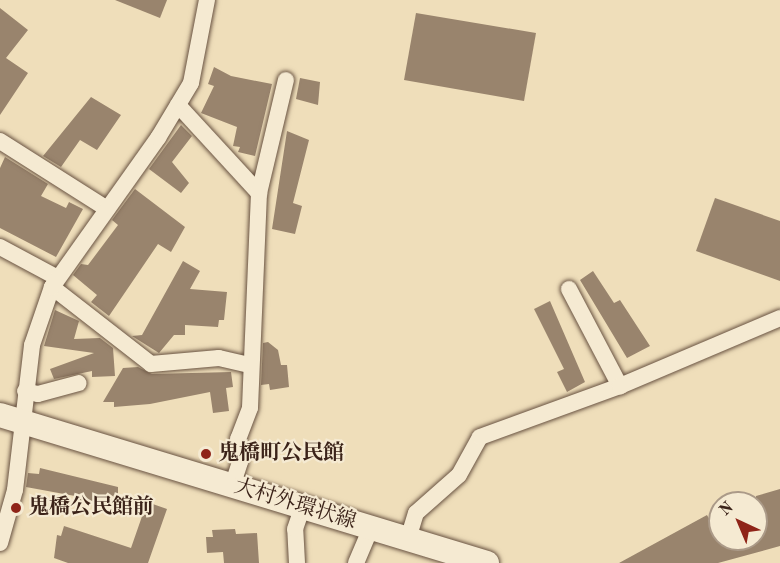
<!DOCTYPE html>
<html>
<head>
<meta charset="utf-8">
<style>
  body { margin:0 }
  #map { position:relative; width:780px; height:563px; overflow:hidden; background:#efdeba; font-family:"Old Standard TT","Noto Serif JP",serif }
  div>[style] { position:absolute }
  .building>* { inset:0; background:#99846d }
  .roads { filter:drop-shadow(0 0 2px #685241) drop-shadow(0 0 2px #685241) }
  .street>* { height:16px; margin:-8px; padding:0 8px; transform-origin:8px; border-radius:8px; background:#f5ead2 }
  .secondary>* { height:24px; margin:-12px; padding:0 12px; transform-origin:12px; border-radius:12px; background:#f5ead2 }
  .dots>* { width:16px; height:16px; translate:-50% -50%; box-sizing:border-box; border:3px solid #f5ead2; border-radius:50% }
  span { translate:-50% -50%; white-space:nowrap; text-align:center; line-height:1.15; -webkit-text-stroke:4.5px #f5ead2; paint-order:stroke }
  .poi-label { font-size:21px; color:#3b2319; font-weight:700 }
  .left { translate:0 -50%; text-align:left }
  .street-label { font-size:21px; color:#3b2319 }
  .north { position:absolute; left:708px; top:491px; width:60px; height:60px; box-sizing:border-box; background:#f5ead2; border:2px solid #ab9a88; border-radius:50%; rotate:316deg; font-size:16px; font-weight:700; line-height:24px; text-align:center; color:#3b2319 }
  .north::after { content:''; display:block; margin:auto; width:21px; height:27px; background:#8f2418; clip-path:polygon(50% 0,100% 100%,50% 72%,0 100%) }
</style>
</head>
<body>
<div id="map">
  <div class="building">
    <div style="clip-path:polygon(115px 0,167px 0,160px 18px)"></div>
    <div style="clip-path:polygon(0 8px,28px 30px,6px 58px,28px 73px,0 115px)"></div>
    <div style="clip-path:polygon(416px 13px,536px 33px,524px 101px,404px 80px)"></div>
    <div style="clip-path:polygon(214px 67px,231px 76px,272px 84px,255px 156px,238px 152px,240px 147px,233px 146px,237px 127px,201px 113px,214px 86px,208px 84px)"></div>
    <div style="clip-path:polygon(300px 78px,320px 82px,318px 105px,296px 99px)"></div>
    <div style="clip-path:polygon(91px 97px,121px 115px,97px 150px,80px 140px,61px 167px,43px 156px)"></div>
    <div style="clip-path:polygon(181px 125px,192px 136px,172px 162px,189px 183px,181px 193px,149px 169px)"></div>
    <div style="clip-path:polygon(287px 131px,309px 140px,293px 203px,302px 206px,295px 234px,272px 229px)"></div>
    <div style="clip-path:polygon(5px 157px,48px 184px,41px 196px,66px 208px,69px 202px,83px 209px,56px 257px,0 228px,0 168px)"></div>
    <div style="clip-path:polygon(135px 189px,185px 227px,171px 252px,158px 244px,109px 316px,91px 302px,97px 295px,73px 275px,81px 264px,88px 265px,118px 225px,112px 220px)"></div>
    <div style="clip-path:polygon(715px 198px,780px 221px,780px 281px,696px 251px)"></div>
    <div style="clip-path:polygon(183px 261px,200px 271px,190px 289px,227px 292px,224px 320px,219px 320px,218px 327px,185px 325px,185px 335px,174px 335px,159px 353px,132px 336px,142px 335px)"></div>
    <div style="clip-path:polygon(593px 271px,614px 303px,620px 300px,650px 346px,627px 358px,580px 280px)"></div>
    <div style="clip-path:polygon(550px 301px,585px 382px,567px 392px,557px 372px,564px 369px,534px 309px)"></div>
    <div style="clip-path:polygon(55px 310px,79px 321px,74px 339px,100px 338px,113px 348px,115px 376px,92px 377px,92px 371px,54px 379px,50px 369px,94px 353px,44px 346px)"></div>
    <div style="clip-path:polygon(268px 342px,278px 350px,281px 365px,287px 365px,289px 387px,270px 390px,269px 384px,261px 385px,263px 343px)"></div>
    <div style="clip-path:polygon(138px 367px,152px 374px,231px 372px,233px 387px,226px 388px,229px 411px,213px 413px,210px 392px,150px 404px,114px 407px,114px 402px,103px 402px,123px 368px)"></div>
    <div style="clip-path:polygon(40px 468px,118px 487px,118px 500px,79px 504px,75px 496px,26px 487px,28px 473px,39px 474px)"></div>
    <div style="clip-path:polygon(780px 489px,780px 546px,718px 563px,619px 563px,707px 515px,720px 539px,756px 539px,756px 496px)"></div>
    <div style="clip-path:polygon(147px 502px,167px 509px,148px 563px,68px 563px,54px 558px,57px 535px,61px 536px,64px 526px,131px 548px)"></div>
    <div style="clip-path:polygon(235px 529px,236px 534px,257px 533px,259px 563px,224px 563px,223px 552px,207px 553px,206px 537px,213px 537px,212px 530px)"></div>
  </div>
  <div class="roads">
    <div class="street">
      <div style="left:178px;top:105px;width:120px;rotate:47.4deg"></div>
      <div style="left:259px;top:193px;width:215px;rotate:92.4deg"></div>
      <div style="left:250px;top:408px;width:33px;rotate:111deg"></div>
      <div style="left:238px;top:439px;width:23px;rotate:85deg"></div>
      <div style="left:240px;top:462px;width:25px;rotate:108deg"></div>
      <div style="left:0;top:141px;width:127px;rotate:32.4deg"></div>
      <div style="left:259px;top:193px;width:116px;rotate:-76.6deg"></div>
      <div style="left:0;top:247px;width:64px;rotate:28.2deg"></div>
      <div style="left:52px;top:287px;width:125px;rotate:37.9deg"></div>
      <div style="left:151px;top:364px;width:68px;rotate:-5deg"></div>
      <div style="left:219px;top:358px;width:31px;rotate:13deg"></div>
      <div style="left:569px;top:289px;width:110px;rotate:62.3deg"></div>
      <div style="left:25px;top:391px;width:13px;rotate:13deg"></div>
      <div style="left:38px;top:394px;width:42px;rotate:-15deg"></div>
      <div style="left:408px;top:539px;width:27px;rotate:-73deg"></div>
      <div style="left:416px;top:513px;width:57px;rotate:-41.5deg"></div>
      <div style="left:459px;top:475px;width:43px;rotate:-61.1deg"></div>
      <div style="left:480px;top:437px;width:149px;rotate:-20deg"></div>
      <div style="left:620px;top:386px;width:174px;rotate:-23deg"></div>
      <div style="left:0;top:543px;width:55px;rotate:-74.2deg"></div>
      <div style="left:15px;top:490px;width:146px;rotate:-83.3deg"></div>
      <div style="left:32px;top:345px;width:61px;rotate:-71deg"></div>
      <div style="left:52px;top:287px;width:183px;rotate:-54.6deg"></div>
      <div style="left:158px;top:138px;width:64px;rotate:-59deg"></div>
      <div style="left:191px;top:83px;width:85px;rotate:-79.1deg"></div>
      <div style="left:297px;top:563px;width:34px;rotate:-93deg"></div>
      <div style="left:295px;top:529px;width:24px;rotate:-71deg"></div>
      <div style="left:356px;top:563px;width:39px;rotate:-67deg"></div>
    </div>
    <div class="secondary">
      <div style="left:0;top:415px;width:509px;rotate:16.9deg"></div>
    </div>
  </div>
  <div class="dots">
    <div style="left:206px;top:454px;background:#8f2418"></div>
    <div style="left:16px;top:508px;background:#8f2418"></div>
  </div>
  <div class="poi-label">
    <span class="left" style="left:218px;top:454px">鬼橋町公民館</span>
    <span class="left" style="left:28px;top:508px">鬼橋公民館前</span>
  </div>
  <div class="street-label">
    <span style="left:295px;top:505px;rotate:17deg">大村外環状線</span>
  </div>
  <div class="north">N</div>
</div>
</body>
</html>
